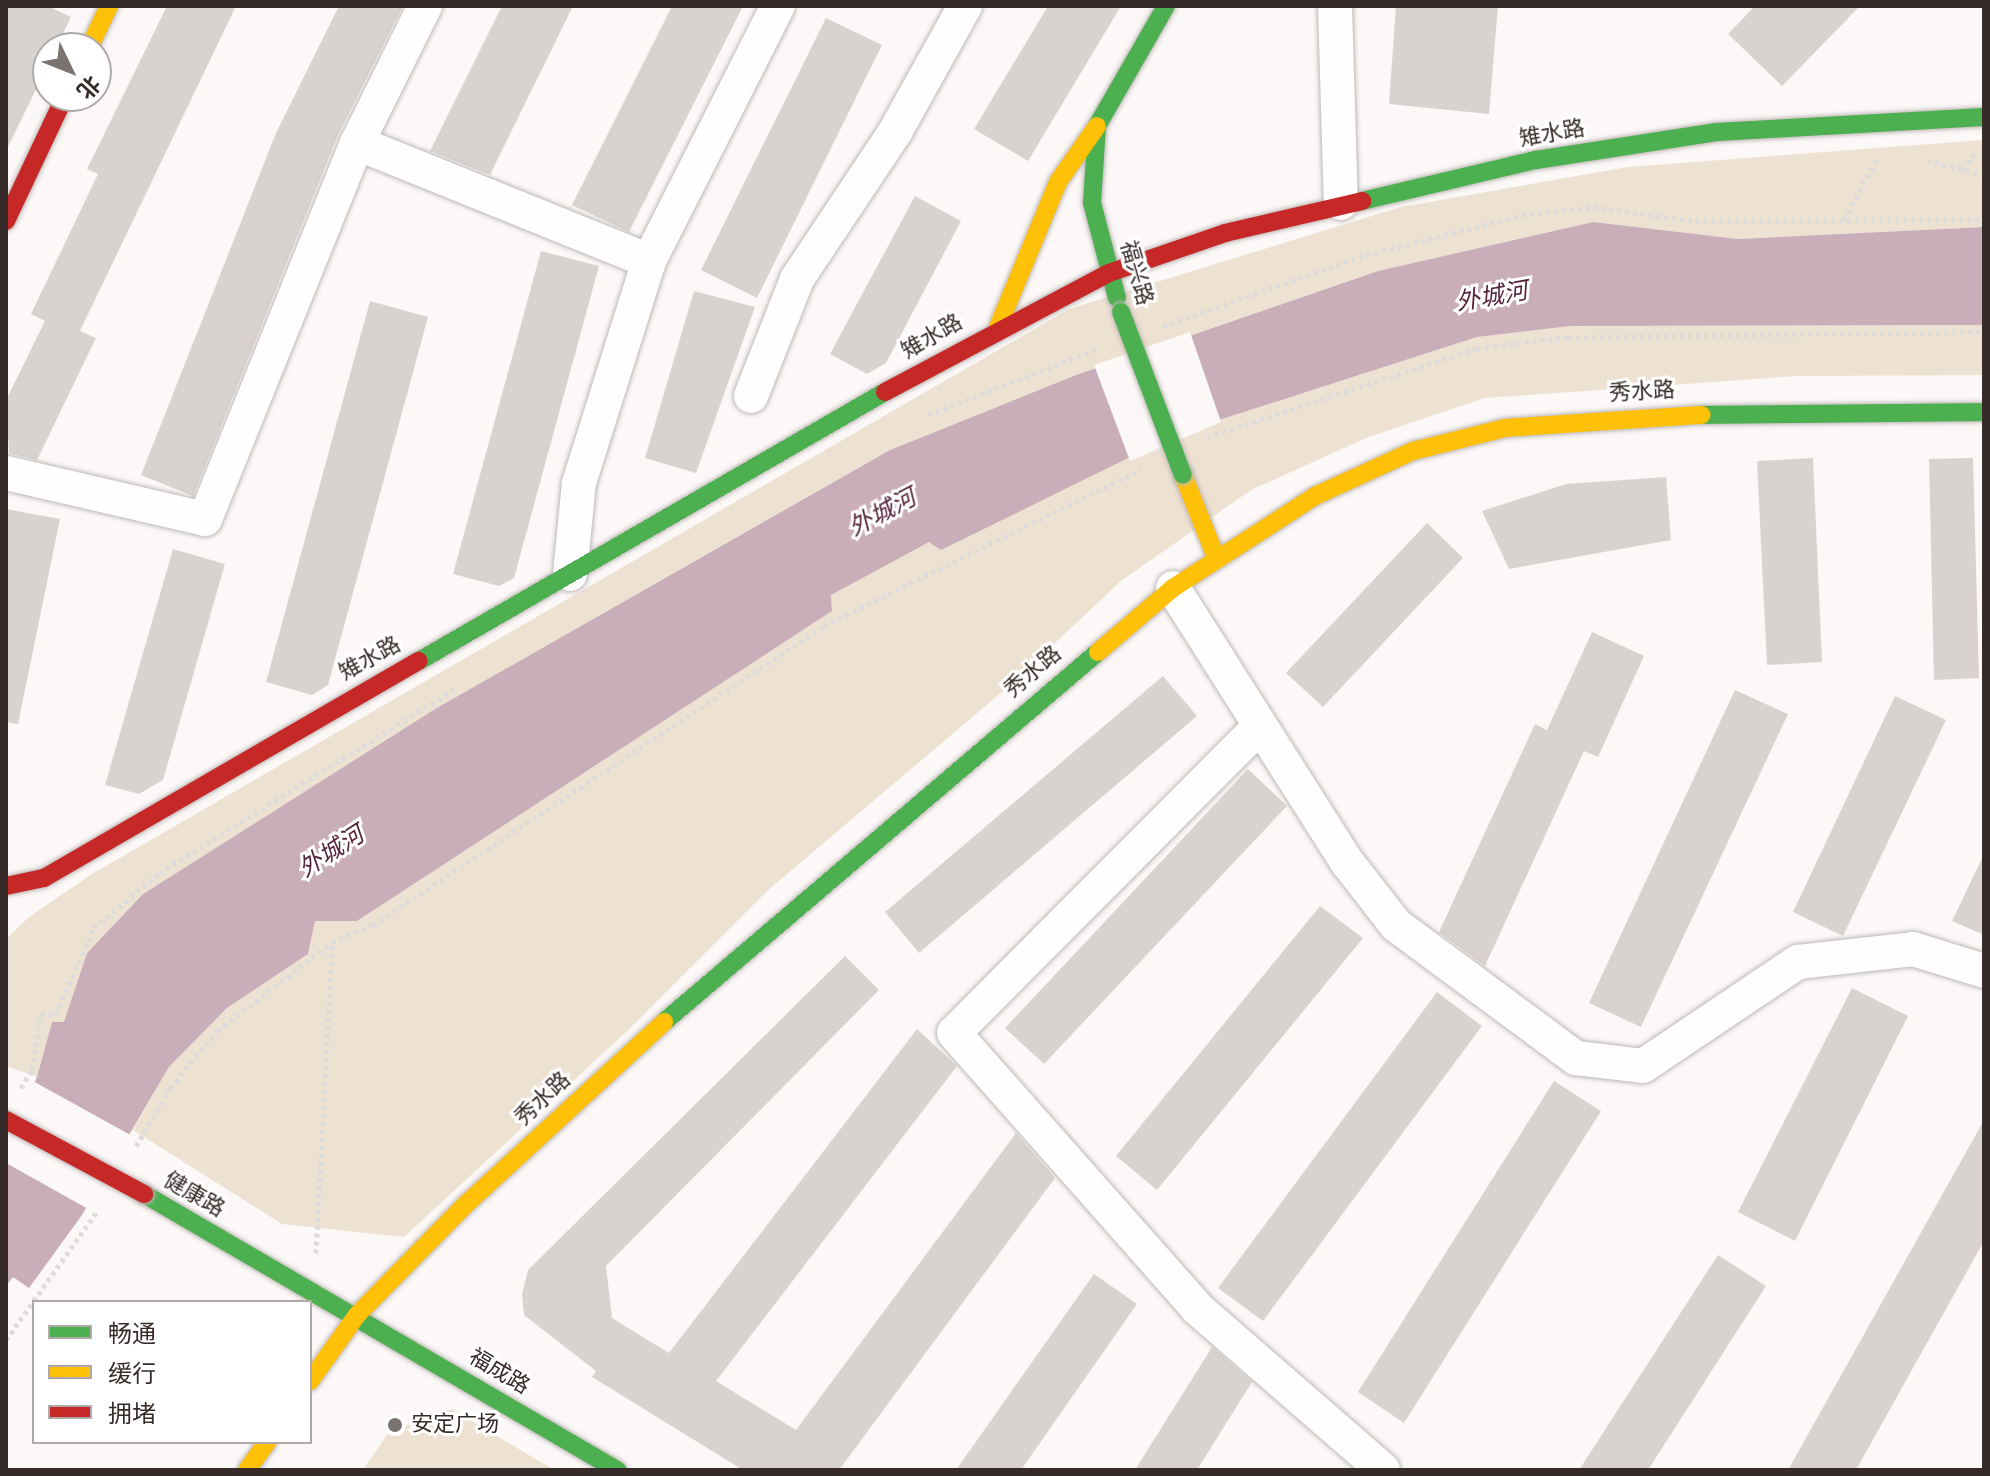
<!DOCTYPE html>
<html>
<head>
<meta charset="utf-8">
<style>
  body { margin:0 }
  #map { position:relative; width:1990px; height:1476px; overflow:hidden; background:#fbf8f7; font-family:"Alegreya Sans","Noto Sans SC",sans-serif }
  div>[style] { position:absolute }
  .green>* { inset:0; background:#ede1d1 }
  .water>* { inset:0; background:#c9aeb9 }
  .pier>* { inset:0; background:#fbf8f7 }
  .building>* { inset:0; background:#d9d3d0 }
  .path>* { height:5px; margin-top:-2.5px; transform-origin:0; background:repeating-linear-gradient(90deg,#dddcdb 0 4px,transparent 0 8px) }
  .roads { filter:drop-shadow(0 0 2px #beb8b6) drop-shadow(0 0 2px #beb8b6) }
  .street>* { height:34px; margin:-17px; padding:0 17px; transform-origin:17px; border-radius:17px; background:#fefefe }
  .fast>* { height:18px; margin:-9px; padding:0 9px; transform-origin:9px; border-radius:9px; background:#4caf50 }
  .slow>* { height:18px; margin:-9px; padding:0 9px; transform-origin:9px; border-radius:9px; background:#ffc107 }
  .jam>* { height:18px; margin:-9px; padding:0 9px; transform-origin:9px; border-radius:9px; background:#c62828 }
  .bridges { filter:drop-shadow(0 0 2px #beb8b6) drop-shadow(0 0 2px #beb8b6) }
  .fast-bridge>* { height:18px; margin:-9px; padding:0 9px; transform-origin:9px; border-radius:9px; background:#4caf50 }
  .jam-bridge>* { height:18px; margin:-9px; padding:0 9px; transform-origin:9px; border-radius:9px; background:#c62828 }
  .dots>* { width:22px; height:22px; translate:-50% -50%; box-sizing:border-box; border:4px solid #fff; border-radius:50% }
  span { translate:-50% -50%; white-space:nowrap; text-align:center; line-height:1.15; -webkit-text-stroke:6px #fff; paint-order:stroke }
  .street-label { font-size:22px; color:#362b28 }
  .poi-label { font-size:22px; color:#362b28 }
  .left { translate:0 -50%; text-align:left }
  .water-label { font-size:24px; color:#55243c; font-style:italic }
  .frame { position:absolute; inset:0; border:8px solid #362b28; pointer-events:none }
  .legend { position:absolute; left:32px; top:1300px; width:280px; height:144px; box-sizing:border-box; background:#fff; border:2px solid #afaaa9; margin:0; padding:10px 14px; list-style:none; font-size:24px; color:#362b28 }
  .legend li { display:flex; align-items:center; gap:16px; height:40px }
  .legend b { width:40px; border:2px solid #afaaa9 }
  .north { position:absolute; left:32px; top:32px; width:80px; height:80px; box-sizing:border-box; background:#fff; border:2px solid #afaaa9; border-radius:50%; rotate:133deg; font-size:22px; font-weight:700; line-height:32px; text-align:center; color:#362b28 }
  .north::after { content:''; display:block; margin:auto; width:28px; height:36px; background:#7b7370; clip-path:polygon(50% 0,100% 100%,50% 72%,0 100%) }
</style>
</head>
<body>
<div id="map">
  <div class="green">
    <div style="clip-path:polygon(1984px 140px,1984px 227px,1738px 239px,1593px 222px,1378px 271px,1076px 375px,890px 450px,435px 709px,143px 894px,87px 953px,64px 1023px,52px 1022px,37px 1077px,6px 1066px,6px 939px,29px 917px,92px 874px,1069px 309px,1401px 207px,1628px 167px)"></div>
    <div style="clip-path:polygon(1984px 325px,1984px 375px,1797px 376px,1485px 398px,1366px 438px,1251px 490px,1121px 581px,1009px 686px,767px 891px,624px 1034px,404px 1237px,282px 1224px,133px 1130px,169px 1067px,227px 1008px,308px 954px,315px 921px,357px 921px,832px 611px,831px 595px,929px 541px,1179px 433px,1477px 337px,1570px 326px)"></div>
    <div style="clip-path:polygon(452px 1409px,554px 1470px,363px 1470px,389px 1432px)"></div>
  </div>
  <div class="water">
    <div style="clip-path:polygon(1593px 222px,1738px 239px,1984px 227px,1984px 325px,1570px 326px,1477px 337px,1179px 433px,941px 550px,929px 542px,831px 595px,832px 611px,357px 921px,315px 921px,308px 954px,227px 1008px,169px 1067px,82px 1215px,29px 1288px,13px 1277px,6px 1286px,6px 1143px,37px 1077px,52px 1022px,64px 1022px,87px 953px,143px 894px,435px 709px,890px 450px,1076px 375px,1378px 271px)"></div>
  </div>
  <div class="pier">
    <div style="clip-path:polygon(1190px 332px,1221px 422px,1130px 461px,1094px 365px)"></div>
    <div style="clip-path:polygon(31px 1080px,134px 1137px,90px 1210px,6px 1163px,6px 1133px)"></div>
  </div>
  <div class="building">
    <div style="clip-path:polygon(6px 6px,48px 6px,71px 17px,56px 48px,48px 48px,48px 65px,6px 151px)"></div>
    <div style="clip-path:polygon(167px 6px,236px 6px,80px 331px,96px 338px,37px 460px,9px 453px,6px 400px,45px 321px,31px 314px,98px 174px,87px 169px)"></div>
    <div style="clip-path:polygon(339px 6px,403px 6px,338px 135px,193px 496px,141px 475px,276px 133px)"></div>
    <div style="clip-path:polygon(502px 6px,573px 6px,490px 175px,430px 151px)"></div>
    <div style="clip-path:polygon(672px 6px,743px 6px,629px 232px,572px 205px)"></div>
    <div style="clip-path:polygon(1048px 6px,1121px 6px,1028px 161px,974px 129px)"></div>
    <div style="clip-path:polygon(1396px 6px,1498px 6px,1489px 114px,1389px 104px)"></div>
    <div style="clip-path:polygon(1755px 6px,1860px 6px,1782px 86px,1728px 34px)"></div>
    <div style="clip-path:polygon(826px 18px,882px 45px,757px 298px,701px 270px)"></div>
    <div style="clip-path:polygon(915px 196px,961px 221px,886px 363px,867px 374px,830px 354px)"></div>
    <div style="clip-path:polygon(541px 251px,599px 266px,514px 578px,499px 586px,453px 574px)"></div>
    <div style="clip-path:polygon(694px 291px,755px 307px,696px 473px,645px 458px)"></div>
    <div style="clip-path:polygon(370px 301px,428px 317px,328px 685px,312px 695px,266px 682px)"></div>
    <div style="clip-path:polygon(1813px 458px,1822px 662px,1767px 665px,1757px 461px)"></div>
    <div style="clip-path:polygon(1973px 458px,1979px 678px,1934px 680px,1929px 459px)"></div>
    <div style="clip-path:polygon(1666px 477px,1671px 540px,1509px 569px,1482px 511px,1566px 484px)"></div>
    <div style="clip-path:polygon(6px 509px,60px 519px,18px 724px,6px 722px)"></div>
    <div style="clip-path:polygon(1427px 523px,1463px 558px,1323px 707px,1286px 673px)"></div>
    <div style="clip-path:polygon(173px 549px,225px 564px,163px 780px,139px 794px,105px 785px)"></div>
    <div style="clip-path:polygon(1592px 632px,1644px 656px,1598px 757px,1584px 751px,1485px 966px,1439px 932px,1535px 724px,1547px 730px)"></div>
    <div style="clip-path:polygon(1163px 676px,1197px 716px,919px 953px,885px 912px)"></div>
    <div style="clip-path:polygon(1735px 690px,1788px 714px,1641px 1027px,1589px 1003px)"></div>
    <div style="clip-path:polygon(1895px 696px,1946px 720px,1843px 936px,1793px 912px)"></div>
    <div style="clip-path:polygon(1248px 769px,1287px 806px,1044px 1064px,1005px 1028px)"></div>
    <div style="clip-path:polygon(1984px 854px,1984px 935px,1952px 921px)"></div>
    <div style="clip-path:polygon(1320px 906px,1363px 938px,1157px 1190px,1116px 1156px)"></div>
    <div style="clip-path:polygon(845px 956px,879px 990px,606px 1266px,612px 1318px,669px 1353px,917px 1029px,957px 1066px,716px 1381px,796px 1430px,1016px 1133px,1055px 1178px,839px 1470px,743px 1470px,592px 1377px,596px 1371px,524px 1315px,522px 1294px,528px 1270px)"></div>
    <div style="clip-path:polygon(1852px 988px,1908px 1016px,1795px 1241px,1738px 1212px)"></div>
    <div style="clip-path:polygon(1437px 992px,1482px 1026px,1263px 1321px,1218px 1288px)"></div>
    <div style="clip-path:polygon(1554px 1081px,1601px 1111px,1404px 1423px,1358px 1392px)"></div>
    <div style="clip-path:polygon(1984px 1120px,1984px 1241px,1856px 1470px,1788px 1470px)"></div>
    <div style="clip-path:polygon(1718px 1255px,1766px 1286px,1648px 1470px,1579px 1470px)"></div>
    <div style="clip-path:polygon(1094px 1274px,1137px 1304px,1021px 1470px,956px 1470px)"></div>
    <div style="clip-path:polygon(1212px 1347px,1252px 1382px,1197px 1470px,1135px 1470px)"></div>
  </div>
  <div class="path">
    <div style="left:1927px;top:160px;width:59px;rotate:15.7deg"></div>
    <div style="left:1963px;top:170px;width:19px;rotate:-54deg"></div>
    <div style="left:1844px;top:220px;width:68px;rotate:-61.9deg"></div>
    <div style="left:1163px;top:326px;width:208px;rotate:-19.4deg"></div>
    <div style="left:1359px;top:257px;width:168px;rotate:-14.4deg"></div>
    <div style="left:1522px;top:215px;width:71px;rotate:-6.4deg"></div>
    <div style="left:1593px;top:207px;width:103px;rotate:7.8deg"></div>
    <div style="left:1695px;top:221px;width:289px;rotate:-0.2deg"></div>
    <div style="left:928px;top:415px;width:181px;rotate:-21.3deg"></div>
    <div style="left:1207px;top:437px;width:284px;rotate:-18.2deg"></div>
    <div style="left:1477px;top:348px;width:92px;rotate:-6.9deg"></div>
    <div style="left:1568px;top:337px;width:416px;rotate:-0.7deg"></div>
    <div style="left:21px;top:1088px;width:21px;rotate:-59deg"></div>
    <div style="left:32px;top:1070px;width:57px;rotate:-80.9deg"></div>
    <div style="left:41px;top:1014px;width:15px"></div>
    <div style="left:56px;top:1014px;width:94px;rotate:-66.2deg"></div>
    <div style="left:94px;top:928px;width:85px;rotate:-40.2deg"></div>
    <div style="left:159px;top:873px;width:350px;rotate:-31.9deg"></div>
    <div style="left:136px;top:1146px;width:67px;rotate:-59.6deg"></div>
    <div style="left:170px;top:1088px;width:74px;rotate:-50.5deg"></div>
    <div style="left:217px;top:1031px;width:145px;rotate:-37.7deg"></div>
    <div style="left:332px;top:942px;width:44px;rotate:-22.5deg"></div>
    <div style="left:373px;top:925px;width:541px;rotate:-33.54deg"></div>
    <div style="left:824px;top:626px;width:354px;rotate:-26.3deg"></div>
    <div style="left:316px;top:1253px;width:310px;rotate:-87deg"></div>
    <div style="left:6px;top:1340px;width:159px;rotate:-54.7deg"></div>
  </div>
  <div class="roads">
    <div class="street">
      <div style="left:1335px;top:6px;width:197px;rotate:88.3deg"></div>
      <div style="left:357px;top:143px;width:315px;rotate:22deg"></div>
      <div style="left:751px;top:396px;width:126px;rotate:-68.5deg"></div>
      <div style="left:797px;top:279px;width:177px;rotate:-56.3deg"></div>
      <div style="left:895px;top:132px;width:144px;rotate:-60.9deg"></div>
      <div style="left:6px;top:473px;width:204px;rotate:13deg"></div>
      <div style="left:205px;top:519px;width:406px;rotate:-68deg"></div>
      <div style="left:357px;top:143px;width:153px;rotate:-63.6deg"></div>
      <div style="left:570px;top:574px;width:91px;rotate:-84.4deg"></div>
      <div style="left:579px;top:483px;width:233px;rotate:-72.5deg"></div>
      <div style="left:649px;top:261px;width:286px;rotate:-63.2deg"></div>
      <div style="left:1173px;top:588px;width:325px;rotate:57.6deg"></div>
      <div style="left:1347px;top:862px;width:80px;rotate:52.1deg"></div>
      <div style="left:1396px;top:925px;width:224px;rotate:36.5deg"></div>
      <div style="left:1576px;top:1058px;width:67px;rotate:6.8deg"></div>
      <div style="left:1643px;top:1066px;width:187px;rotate:-33.9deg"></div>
      <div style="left:1798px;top:962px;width:116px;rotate:-6.4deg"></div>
      <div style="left:1913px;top:949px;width:74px;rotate:17.2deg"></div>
      <div style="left:1260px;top:726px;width:433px;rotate:134.9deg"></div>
      <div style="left:954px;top:1033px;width:368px;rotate:48.5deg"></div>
      <div style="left:1198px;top:1309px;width:245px;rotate:41deg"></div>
    </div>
    <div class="fast">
      <div style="left:1362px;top:201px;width:179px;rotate:-13.3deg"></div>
      <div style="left:1536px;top:160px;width:183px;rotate:-8.8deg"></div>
      <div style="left:1717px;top:132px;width:267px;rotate:-3.2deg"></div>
      <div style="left:1117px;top:298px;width:98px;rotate:-104.7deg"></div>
      <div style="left:1092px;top:203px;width:77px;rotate:-86.3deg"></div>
      <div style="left:1097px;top:126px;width:138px;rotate:-60.1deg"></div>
      <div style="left:1702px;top:415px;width:282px;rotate:-0.6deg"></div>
      <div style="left:419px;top:661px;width:538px;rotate:-30deg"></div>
      <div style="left:664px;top:1022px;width:570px;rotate:-40.45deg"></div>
      <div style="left:144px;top:1194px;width:548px;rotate:30.26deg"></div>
    </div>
    <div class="slow">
      <div style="left:89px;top:48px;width:47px;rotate:-64.5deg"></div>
      <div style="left:998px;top:327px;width:157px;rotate:-67.5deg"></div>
      <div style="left:1058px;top:182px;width:68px;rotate:-55.1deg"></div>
      <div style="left:1183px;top:475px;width:86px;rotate:68.2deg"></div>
      <div style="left:1098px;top:652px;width:99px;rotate:-40.5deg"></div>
      <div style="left:1173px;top:588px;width:169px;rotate:-32.9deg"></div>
      <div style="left:1315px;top:496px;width:108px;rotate:-24.7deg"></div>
      <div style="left:1413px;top:451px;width:95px;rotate:-14deg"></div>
      <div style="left:1505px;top:428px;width:197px;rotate:-3.8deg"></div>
      <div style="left:310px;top:1381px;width:81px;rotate:-54.5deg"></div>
      <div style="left:357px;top:1315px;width:153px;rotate:-45.5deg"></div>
      <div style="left:464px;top:1206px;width:272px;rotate:-42.6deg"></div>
      <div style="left:247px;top:1470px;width:34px;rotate:-54deg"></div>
    </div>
    <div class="jam">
      <div style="left:6px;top:221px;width:138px;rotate:-64.7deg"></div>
      <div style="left:885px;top:392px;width:254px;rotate:-28deg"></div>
      <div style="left:1109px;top:273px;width:123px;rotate:-19deg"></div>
      <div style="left:1225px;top:233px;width:141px;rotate:-13.1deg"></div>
      <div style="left:6px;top:886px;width:39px;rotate:-12deg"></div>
      <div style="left:44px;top:878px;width:433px;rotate:-30.1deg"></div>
    </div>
  </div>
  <div class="bridges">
    <div class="fast-bridge">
      <div style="left:1121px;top:312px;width:174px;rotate:69.2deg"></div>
    </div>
    <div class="jam-bridge">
      <div style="left:6px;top:1120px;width:157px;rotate:28.2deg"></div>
    </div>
  </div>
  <div class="dots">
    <div style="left:395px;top:1425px;background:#7b7370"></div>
  </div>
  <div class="street-label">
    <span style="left:1552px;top:134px;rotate:-10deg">雉水路</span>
    <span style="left:1136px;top:273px;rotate:74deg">福兴路</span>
    <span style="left:932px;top:337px;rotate:-30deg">雉水路</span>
    <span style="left:1642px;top:392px;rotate:-3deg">秀水路</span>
    <span style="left:370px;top:659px;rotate:-29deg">雉水路</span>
    <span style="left:1033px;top:672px;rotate:-40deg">秀水路</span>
    <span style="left:543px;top:1099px;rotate:-43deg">秀水路</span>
    <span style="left:194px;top:1195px;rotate:30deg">健康路</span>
    <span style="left:499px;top:1372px;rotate:31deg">福成路</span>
  </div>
  <div class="poi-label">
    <span class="left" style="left:411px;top:1425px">安定广场</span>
  </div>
  <div class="water-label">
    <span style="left:1492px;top:298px;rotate:-10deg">外城河</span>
    <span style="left:883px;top:514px;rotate:-28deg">外城河</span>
    <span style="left:332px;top:853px;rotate:-33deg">外城河</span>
  </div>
  <div class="frame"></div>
  <ul class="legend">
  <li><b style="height:10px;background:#4caf50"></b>畅通</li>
  <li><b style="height:10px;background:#ffc107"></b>缓行</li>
  <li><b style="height:10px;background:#c62828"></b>拥堵</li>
  </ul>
  <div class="north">北</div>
</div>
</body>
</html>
